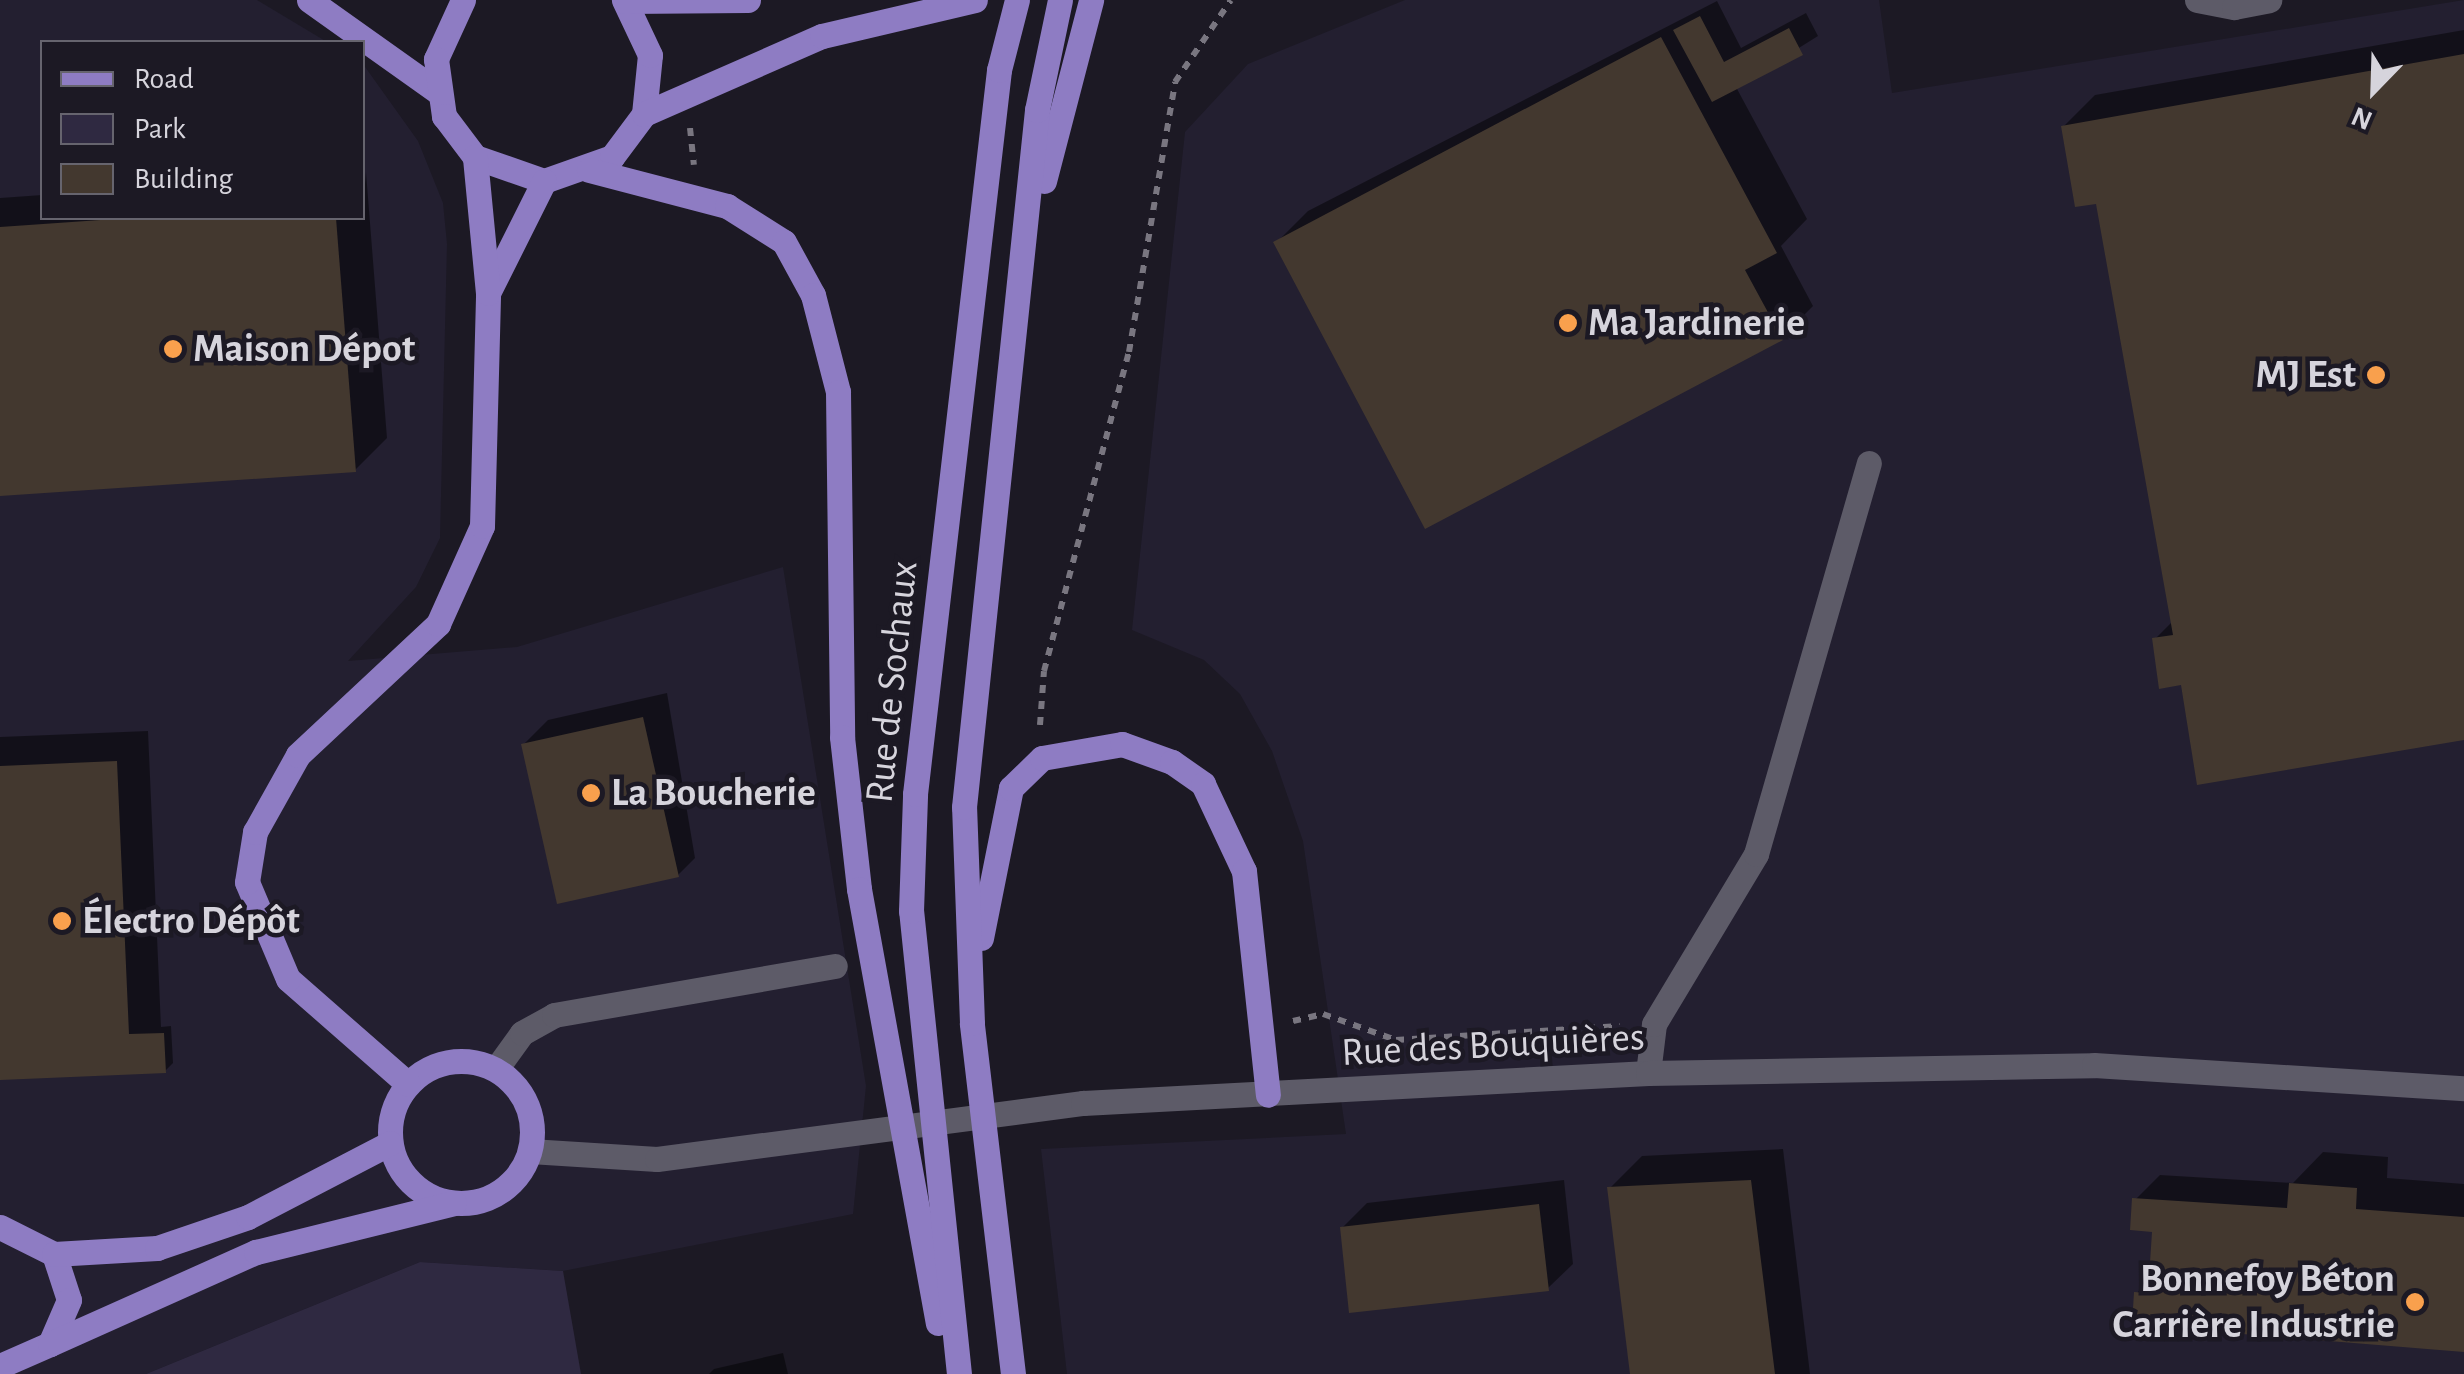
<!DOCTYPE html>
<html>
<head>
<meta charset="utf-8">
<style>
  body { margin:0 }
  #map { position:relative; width:2464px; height:1374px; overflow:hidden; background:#1c1924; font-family:"Alegreya Sans",sans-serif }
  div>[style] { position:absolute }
  .built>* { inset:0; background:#231f30 }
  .green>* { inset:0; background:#2f2941 }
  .shadow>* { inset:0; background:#0007 }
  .building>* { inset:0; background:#43382f }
  .path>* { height:6px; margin-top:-3px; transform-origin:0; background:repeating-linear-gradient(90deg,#797680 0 8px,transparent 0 16px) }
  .minor>* { height:25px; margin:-12.5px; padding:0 12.5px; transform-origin:12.5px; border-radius:12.5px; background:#5d5b68 }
  .major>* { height:25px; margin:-12.5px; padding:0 12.5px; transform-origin:12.5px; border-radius:12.5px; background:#8e7cc3 }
  .major>.ring { margin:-12.5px; padding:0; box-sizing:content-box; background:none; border:25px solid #8e7cc3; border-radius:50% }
  .dots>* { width:28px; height:28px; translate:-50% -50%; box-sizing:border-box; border:5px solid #1c1924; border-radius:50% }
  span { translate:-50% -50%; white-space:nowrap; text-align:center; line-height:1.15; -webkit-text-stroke:9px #1c1924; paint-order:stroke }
  .poi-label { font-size:40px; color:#d6d4dc; font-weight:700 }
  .left { translate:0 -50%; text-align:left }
  .right { translate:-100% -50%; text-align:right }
  .street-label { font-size:40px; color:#d6d4dc }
  .legend { position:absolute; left:40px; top:40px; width:325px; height:180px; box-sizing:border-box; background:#1c1924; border:2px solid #66646e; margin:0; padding:12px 18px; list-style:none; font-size:30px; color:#d6d4dc }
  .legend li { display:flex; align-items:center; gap:20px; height:50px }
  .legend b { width:50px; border:2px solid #66646e }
  .north { position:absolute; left:2324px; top:40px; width:100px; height:100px; -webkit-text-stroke:8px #1c1924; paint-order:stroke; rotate:203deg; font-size:28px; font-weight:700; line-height:40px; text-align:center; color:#d6d4dc }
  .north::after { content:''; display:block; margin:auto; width:35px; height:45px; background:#d6d4dc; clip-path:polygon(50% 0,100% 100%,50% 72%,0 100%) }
</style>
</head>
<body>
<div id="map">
  <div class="built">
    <div style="clip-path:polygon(0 0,257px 0,327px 42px,42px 42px,42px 218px,362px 218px,363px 64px,418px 141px,443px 203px,447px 244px,440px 538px,416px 587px,348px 661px,517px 647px,783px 567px,866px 1086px,853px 1214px,563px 1271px,420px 1262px,146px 1374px,0 1374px)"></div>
    <div style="clip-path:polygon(1405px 0,1879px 0,1892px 93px,2464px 0,2464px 1374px,1067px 1374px,1041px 1149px,1346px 1134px,1303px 841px,1272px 751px,1240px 694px,1204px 660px,1132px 630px,1185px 132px,1248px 64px)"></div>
  </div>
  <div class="green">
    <div style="clip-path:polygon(420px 1262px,563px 1271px,581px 1374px,146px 1374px)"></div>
  </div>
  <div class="shadow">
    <div style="clip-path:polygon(1717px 1px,1741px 48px,1806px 13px,1818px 36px,1736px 87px,1807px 219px,1781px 246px,1813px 306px,1781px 338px,1276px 243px,1308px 211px)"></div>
    <div style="clip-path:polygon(2464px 30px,2464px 737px,2155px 639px,2173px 621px,2098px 205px,2063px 127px,2095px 95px)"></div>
    <div style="clip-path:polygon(366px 172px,387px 438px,355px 470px,0 495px,0 198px,42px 195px,42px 218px,362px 218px)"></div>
    <div style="clip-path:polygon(667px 693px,695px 858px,678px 875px,523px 745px,548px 720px)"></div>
    <div style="clip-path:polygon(148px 731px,161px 1027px,171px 1026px,173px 1063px,165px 1071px,0 1078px,0 737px)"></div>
    <div style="clip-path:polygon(1783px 1149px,1810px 1374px,1632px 1374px,1610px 1188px,1642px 1156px)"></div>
    <div style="clip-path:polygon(2323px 1152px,2388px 1157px,2387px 1178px,2464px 1184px,2464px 1350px,2134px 1323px,2137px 1293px,2151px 1278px,2155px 1230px,2135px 1200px,2160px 1175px,2293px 1183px)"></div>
    <div style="clip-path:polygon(1564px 1180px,1573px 1264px,1548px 1288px,1342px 1228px,1367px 1203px)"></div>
    <div style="clip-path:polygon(783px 1353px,788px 1374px,709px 1374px,714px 1369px)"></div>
  </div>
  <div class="building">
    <div style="clip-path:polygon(1700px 16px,1724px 62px,1789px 28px,1803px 55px,1712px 102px,1673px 30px)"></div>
    <div style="clip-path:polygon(1661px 37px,1777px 253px,1745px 270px,1783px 340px,1425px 529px,1273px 242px)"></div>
    <div style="clip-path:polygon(2464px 54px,2464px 740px,2197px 785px,2181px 685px,2159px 689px,2152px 638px,2173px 635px,2096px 204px,2075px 207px,2061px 126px)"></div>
    <div style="clip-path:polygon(129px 218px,336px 218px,356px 472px,0 496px,0 227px)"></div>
    <div style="clip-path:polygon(643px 717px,679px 877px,557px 904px,521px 744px)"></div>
    <div style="clip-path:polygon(117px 761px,129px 1034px,164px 1033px,166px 1073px,0 1080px,0 766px)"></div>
    <div style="clip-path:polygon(1751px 1180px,1775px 1374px,1630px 1374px,1607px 1187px)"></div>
    <div style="clip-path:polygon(2289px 1183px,2357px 1188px,2356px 1209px,2464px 1217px,2464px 1352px,2132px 1325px,2134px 1292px,2148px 1293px,2152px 1232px,2130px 1230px,2132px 1198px,2287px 1208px)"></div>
    <div style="clip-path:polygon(1539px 1204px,1549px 1291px,1349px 1313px,1340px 1227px)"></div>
  </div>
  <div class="path">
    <div style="left:690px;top:128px;width:37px;rotate:84deg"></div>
    <div style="left:1040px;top:725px;width:54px;rotate:-85.8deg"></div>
    <div style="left:1044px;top:671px;width:330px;rotate:-75.1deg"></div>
    <div style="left:1129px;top:352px;width:274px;rotate:-80.3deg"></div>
    <div style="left:1175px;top:82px;width:99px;rotate:-55.7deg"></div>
    <div style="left:1293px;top:1021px;width:31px;rotate:-13deg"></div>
    <div style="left:1323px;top:1014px;width:77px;rotate:19.6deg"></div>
    <div style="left:1396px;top:1040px;width:224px;rotate:-3.6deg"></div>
  </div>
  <div class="minor">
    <div style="left:2197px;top:0;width:38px;rotate:11deg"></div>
    <div style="left:2234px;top:7px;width:36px;rotate:-11deg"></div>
    <div style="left:496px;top:1069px;width:44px;rotate:-54.2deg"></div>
    <div style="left:522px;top:1033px;width:37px;rotate:-29deg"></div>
    <div style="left:554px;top:1015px;width:285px;rotate:-9.9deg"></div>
    <div style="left:1648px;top:1073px;width:49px;rotate:-83deg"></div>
    <div style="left:1654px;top:1024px;width:198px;rotate:-59deg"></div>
    <div style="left:1756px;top:854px;width:407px;rotate:-73.9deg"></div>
    <div style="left:530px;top:1151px;width:127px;rotate:3.6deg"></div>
    <div style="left:657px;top:1159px;width:430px;rotate:-7.5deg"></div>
    <div style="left:1083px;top:1103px;width:566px;rotate:-3.04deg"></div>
    <div style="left:1648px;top:1073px;width:446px;rotate:-1deg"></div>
    <div style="left:2094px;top:1065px;width:371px;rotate:3.6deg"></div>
  </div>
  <div class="major">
    <div style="left:309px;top:0;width:157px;rotate:35.4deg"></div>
    <div style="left:463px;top:0;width:65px;rotate:114.6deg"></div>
    <div style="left:436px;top:59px;width:58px;rotate:82deg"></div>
    <div style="left:444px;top:116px;width:51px;rotate:52.9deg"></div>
    <div style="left:475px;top:157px;width:73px;rotate:19.2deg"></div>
    <div style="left:544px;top:181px;width:72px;rotate:-19.4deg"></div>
    <div style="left:612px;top:157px;width:54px;rotate:-53.3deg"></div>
    <div style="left:644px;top:114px;width:59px;rotate:-84.2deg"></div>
    <div style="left:650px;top:55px;width:61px;rotate:-115.3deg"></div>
    <div style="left:625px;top:1px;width:123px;rotate:-0.5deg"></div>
    <div style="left:644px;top:114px;width:194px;rotate:-23.7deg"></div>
    <div style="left:822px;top:36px;width:157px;rotate:-13.2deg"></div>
    <div style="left:589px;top:170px;width:143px;rotate:14.6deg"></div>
    <div style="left:727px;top:206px;width:67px;rotate:32.3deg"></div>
    <div style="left:784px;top:242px;width:60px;rotate:61.3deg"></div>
    <div style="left:813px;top:295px;width:100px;rotate:75.5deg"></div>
    <div style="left:838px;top:392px;width:345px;rotate:89.3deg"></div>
    <div style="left:842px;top:737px;width:153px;rotate:83.6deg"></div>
    <div style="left:859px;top:889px;width:441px;rotate:79.7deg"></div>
    <div style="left:1044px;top:181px;width:187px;rotate:-75.4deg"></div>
    <div style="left:488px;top:293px;width:125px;rotate:-63.4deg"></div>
    <div style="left:981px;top:938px;width:153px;rotate:-78.7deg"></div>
    <div style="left:1011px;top:788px;width:43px;rotate:-44.1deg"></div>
    <div style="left:1042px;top:758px;width:81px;rotate:-9.9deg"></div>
    <div style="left:1122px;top:744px;width:53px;rotate:19.8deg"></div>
    <div style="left:1172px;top:762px;width:38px;rotate:35deg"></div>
    <div style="left:1203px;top:784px;width:96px;rotate:64.8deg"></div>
    <div style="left:1244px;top:871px;width:225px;rotate:83.9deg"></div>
    <div class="ring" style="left:390px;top:1061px;width:117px;height:117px"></div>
    <div style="left:408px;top:1084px;width:159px;rotate:-138.8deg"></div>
    <div style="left:288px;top:979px;width:105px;rotate:-112.9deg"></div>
    <div style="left:247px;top:882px;width:51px;rotate:-80.9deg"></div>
    <div style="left:255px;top:832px;width:88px;rotate:-60.8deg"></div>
    <div style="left:298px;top:755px;width:192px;rotate:-43.1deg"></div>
    <div style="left:438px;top:624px;width:107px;rotate:-65.8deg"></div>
    <div style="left:482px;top:526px;width:233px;rotate:-88.5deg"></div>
    <div style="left:488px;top:293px;width:137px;rotate:-95.5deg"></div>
    <div style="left:0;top:1227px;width:60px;rotate:26.6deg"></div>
    <div style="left:54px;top:1254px;width:48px;rotate:71.9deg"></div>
    <div style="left:69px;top:1300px;width:48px;rotate:113.4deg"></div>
    <div style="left:50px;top:1344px;width:55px;rotate:156.3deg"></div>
    <div style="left:54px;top:1254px;width:103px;rotate:-3.3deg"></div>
    <div style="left:157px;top:1248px;width:96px;rotate:-18.8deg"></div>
    <div style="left:248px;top:1217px;width:160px;rotate:-27.5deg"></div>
    <div style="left:50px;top:1344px;width:226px;rotate:-24.1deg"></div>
    <div style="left:256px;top:1252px;width:204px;rotate:-13.9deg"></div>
    <div style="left:959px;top:1374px;width:465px;rotate:-95.9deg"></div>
    <div style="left:911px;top:911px;width:117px;rotate:-88deg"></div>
    <div style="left:915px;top:794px;width:729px;rotate:-83.38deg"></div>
    <div style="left:999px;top:70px;width:72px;rotate:-75.6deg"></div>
    <div style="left:1013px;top:1374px;width:353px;rotate:-96.7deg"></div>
    <div style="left:972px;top:1023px;width:216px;rotate:-92.1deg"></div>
    <div style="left:964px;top:807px;width:701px;rotate:-84.02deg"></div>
    <div style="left:1037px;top:110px;width:112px;rotate:-78.2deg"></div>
  </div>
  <div class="dots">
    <div style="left:1568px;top:323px;background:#f9a04d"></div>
    <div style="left:173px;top:349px;background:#f9a04d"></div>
    <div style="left:2376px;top:375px;background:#f9a04d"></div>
    <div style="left:591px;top:793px;background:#f9a04d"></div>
    <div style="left:62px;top:921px;background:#f9a04d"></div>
    <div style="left:2415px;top:1302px;background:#f9a04d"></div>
  </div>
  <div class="poi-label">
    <span class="left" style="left:1588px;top:323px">Ma Jardinerie</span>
    <span class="left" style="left:193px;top:349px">Maison Dépot</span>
    <span class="right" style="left:2356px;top:375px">MJ Est</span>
    <span class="left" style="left:611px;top:793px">La Boucherie</span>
    <span class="left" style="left:82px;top:921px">Électro Dépôt</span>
    <span class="right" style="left:2395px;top:1302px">Bonnefoy Béton<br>Carrière Industrie</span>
  </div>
  <div class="street-label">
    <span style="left:892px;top:682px;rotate:-84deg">Rue de Sochaux</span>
    <span style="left:1493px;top:1045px;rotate:-3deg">Rue des Bouquières</span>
  </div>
  <ul class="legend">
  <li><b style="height:12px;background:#8e7cc3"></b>Road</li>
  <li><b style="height:28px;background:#2f2941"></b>Park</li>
  <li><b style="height:28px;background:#43382f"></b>Building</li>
  </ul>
  <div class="north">N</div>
</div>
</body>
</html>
